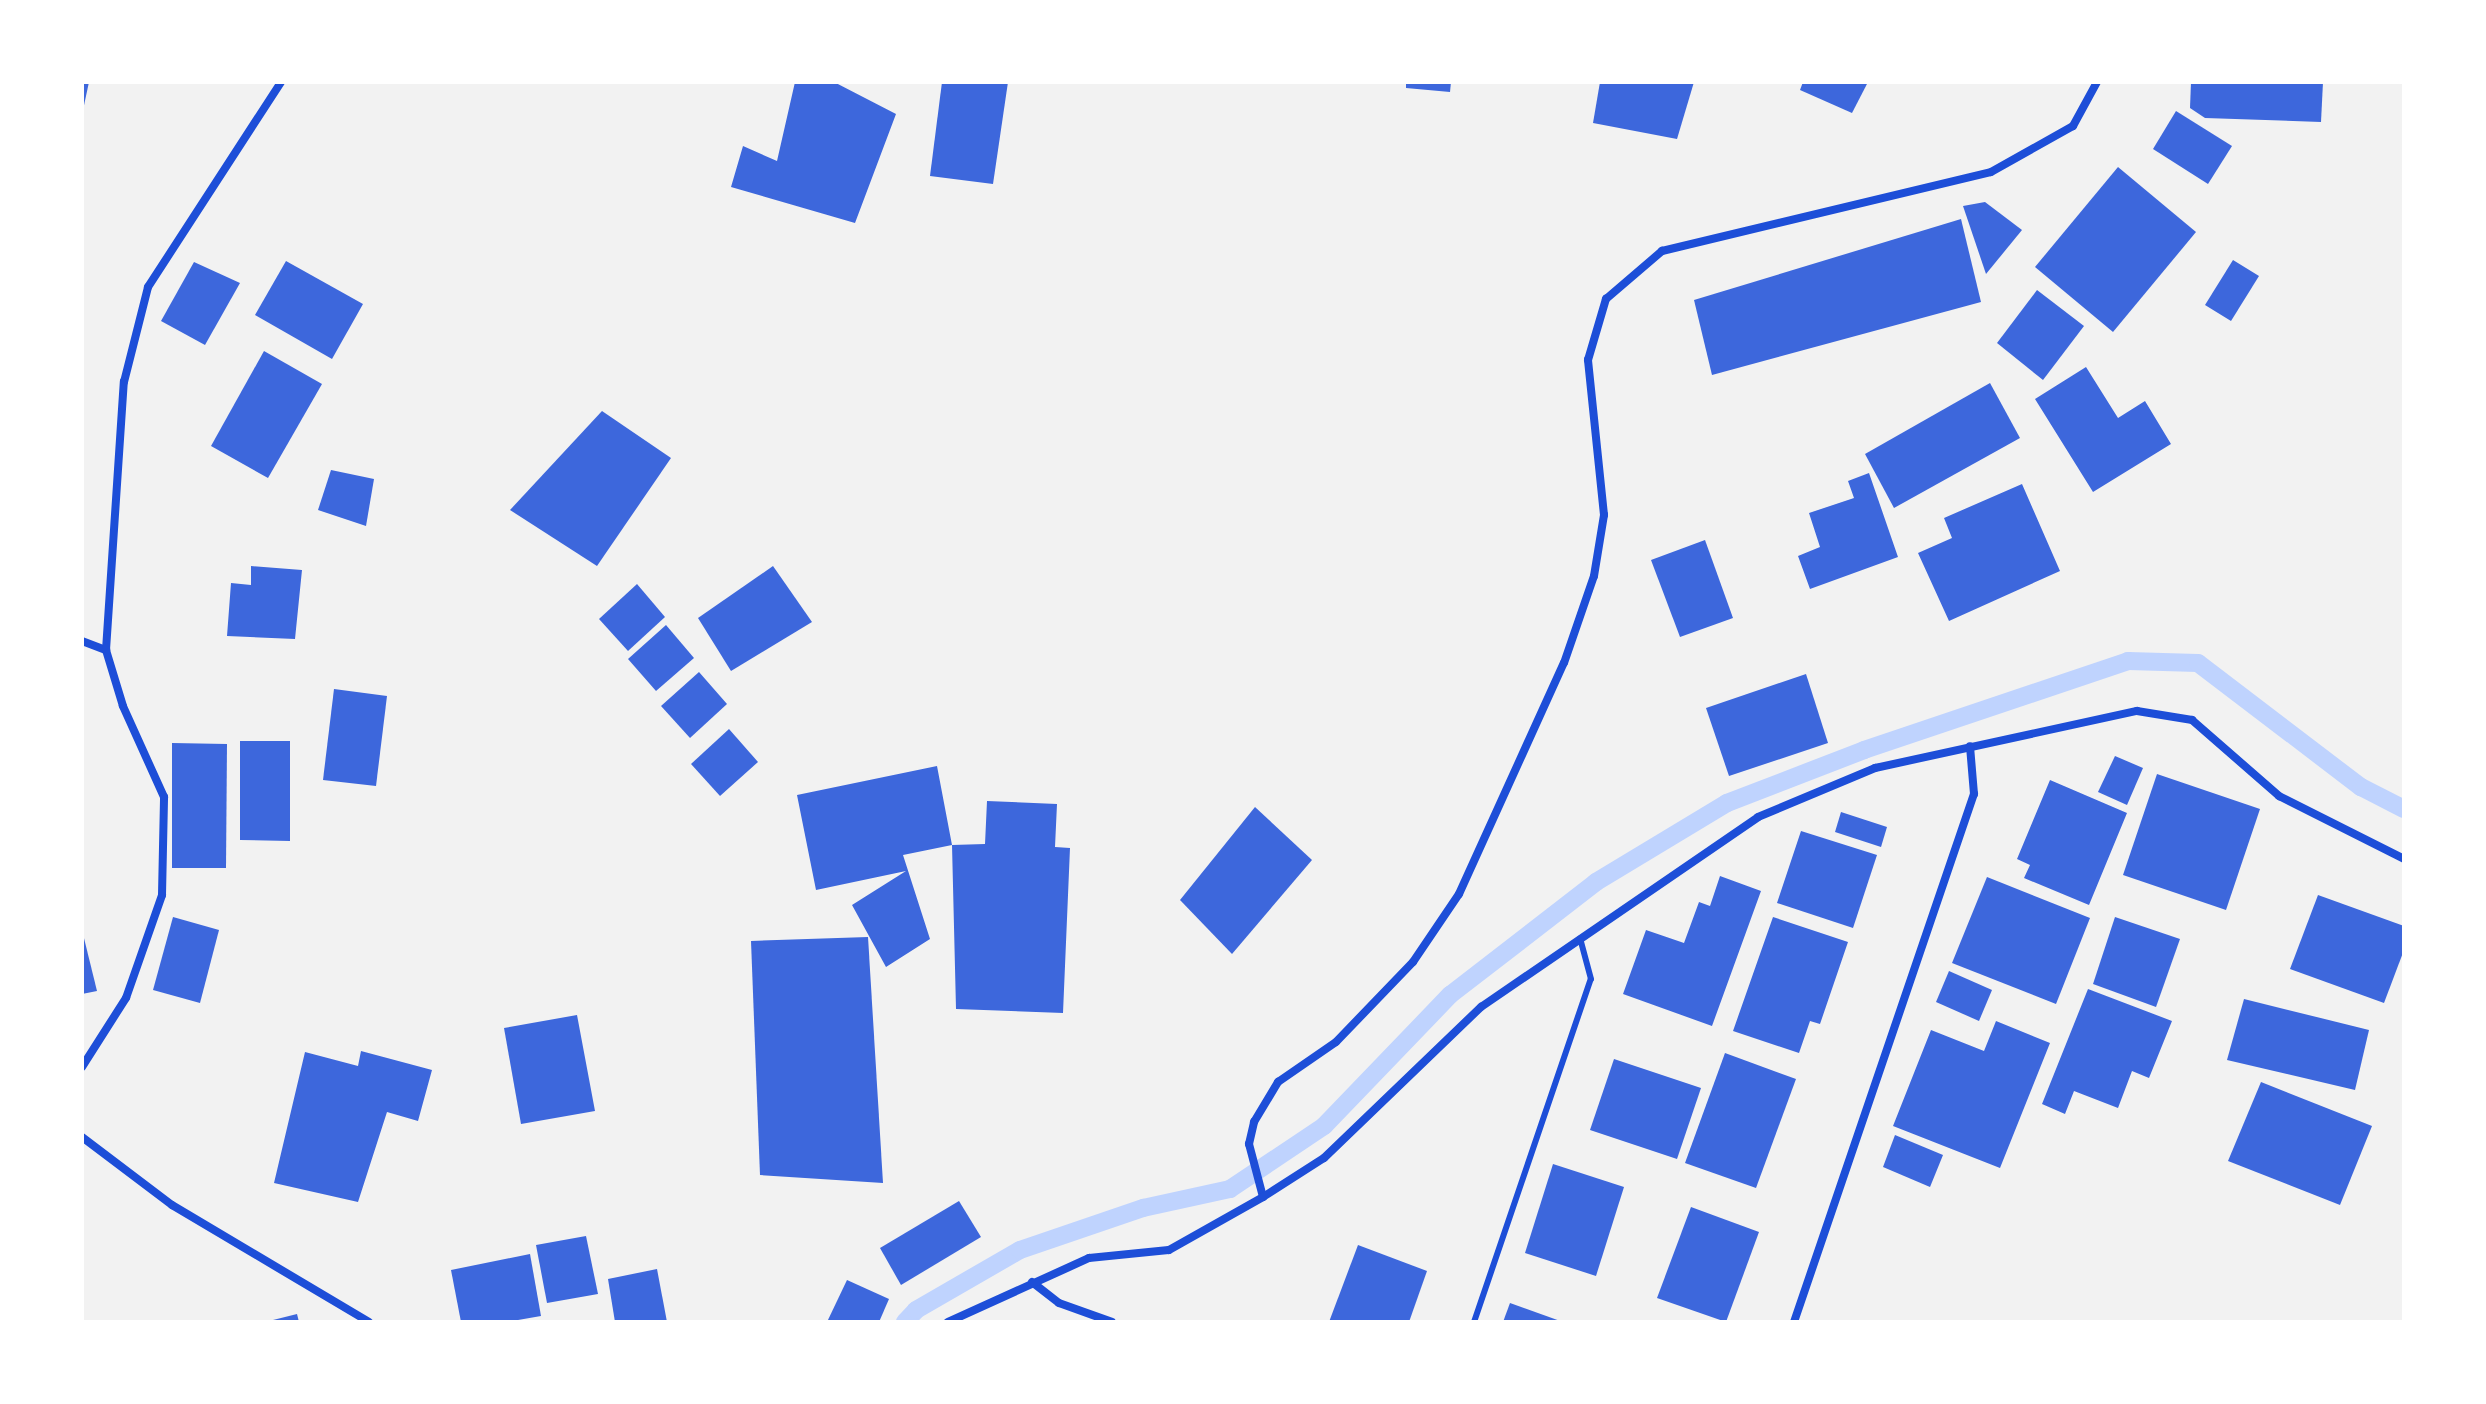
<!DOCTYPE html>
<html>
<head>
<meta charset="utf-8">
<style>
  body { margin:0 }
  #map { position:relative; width:2486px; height:1404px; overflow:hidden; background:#f2f2f2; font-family:"Roboto Condensed",sans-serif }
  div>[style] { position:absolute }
  .stream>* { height:18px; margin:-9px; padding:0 9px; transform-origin:9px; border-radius:9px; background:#bfd3fe }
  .building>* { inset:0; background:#3d67dc }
  .service>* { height:6px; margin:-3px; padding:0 3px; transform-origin:3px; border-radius:3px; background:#1d4ed8 }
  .minor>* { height:8px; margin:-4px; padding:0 4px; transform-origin:4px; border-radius:4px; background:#1d4ed8 }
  span { translate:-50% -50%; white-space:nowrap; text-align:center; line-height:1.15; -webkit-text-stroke:8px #fff; paint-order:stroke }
  .frame { position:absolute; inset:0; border:84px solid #fff; pointer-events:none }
</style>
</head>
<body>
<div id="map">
  <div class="stream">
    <div style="left:905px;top:1322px;width:16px;rotate:-47deg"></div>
    <div style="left:916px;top:1310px;width:120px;rotate:-30deg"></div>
    <div style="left:1020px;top:1250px;width:130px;rotate:-18.9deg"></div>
    <div style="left:1143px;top:1208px;width:89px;rotate:-12.3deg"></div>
    <div style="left:1230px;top:1189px;width:113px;rotate:-33.8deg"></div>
    <div style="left:1324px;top:1126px;width:182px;rotate:-46.1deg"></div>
    <div style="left:1450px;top:995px;width:185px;rotate:-37.7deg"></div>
    <div style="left:1596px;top:882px;width:153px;rotate:-31.1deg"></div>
    <div style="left:1727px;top:803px;width:147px;rotate:-21.1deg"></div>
    <div style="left:1864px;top:750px;width:279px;rotate:-18.6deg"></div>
    <div style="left:2128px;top:661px;width:70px;rotate:1.6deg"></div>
    <div style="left:2198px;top:663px;width:205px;rotate:37.3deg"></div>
    <div style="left:2361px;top:787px;width:48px;rotate:27.1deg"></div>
  </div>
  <div class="building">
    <div style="clip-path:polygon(82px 82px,89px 82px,83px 110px,82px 110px)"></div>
    <div style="clip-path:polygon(795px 82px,834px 82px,896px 114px,855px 223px,731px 187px,743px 146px,777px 161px)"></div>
    <div style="clip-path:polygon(942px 82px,1008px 82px,993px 184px,930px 176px)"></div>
    <div style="clip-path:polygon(1406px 82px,1451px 82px,1450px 92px,1406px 88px)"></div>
    <div style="clip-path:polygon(1600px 82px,1694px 82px,1677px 139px,1593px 123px)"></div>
    <div style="clip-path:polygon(1803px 82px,1868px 82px,1852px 113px,1800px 90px)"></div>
    <div style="clip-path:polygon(2191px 82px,2323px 82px,2321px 122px,2205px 118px,2190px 108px)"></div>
    <div style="clip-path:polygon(2176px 111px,2232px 146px,2208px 184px,2153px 149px)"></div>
    <div style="clip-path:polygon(2118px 167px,2196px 232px,2113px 332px,2035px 267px)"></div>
    <div style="clip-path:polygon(1985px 202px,2022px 230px,1986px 274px,1963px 206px)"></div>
    <div style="clip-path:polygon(1961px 219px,1981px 302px,1712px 375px,1694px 300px)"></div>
    <div style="clip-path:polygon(2233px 260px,2259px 276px,2231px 321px,2205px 305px)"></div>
    <div style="clip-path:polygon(286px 261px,363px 304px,332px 359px,255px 315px)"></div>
    <div style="clip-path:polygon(194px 262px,240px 283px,205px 345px,161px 321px)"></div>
    <div style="clip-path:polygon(2037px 290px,2084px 326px,2043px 380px,1997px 343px)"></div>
    <div style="clip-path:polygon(264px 351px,322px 384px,268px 478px,211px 446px)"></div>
    <div style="clip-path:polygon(2086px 367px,2118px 418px,2145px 401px,2171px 444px,2093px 492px,2035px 399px)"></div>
    <div style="clip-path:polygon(1990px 383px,2020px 438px,1894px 508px,1865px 454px)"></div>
    <div style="clip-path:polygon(602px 411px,671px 458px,597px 566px,510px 510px)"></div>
    <div style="clip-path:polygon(331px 470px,374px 479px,366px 526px,318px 510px)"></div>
    <div style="clip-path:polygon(1869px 473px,1898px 557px,1810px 589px,1798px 556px,1820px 547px,1809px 513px,1854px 498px,1848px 481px)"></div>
    <div style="clip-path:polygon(2022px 484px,2060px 571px,1949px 621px,1918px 553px,1952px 538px,1944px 518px)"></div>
    <div style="clip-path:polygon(1705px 540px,1733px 618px,1680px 637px,1651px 560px)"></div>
    <div style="clip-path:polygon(251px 566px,302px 570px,295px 639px,227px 636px,231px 583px,251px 585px)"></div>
    <div style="clip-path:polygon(773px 566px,812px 622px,731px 671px,698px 618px)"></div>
    <div style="clip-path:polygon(637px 584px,665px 617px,628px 651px,599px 619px)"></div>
    <div style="clip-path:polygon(666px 625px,694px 658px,656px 691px,628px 659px)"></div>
    <div style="clip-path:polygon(699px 672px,727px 704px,690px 738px,661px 706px)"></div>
    <div style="clip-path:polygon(1806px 674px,1828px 743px,1729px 776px,1706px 708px)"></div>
    <div style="clip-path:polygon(334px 689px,387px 696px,376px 786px,323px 780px)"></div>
    <div style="clip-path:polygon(729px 729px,758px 762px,720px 796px,691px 764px)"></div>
    <div style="clip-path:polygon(240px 741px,290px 741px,290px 841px,240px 840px)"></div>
    <div style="clip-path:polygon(172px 743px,227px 744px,226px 868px,172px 868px)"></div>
    <div style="clip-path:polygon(2115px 756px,2143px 768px,2127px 805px,2098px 792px)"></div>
    <div style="clip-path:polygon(937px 766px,952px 845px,903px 855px,930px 939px,886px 967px,852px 905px,906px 871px,816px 890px,797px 795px)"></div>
    <div style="clip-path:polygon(2157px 774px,2260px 809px,2226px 910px,2123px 875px)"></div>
    <div style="clip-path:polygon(2050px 780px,2127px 813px,2089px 905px,2024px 878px,2030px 865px,2017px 859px)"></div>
    <div style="clip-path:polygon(987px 801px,1057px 804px,1055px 847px,1070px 848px,1063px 1013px,956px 1009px,952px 845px,985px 844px)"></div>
    <div style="clip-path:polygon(1255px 807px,1312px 860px,1232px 954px,1180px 900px)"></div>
    <div style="clip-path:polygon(1841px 812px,1887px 827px,1881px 847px,1835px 832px)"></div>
    <div style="clip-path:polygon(1801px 831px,1877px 855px,1853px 928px,1777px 903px)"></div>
    <div style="clip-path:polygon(1720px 876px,1761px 891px,1712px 1026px,1623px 994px,1646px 930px,1684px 943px,1699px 902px,1710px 906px)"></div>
    <div style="clip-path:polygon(1987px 877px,2090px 918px,2056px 1004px,1952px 963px)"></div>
    <div style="clip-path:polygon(2318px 895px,2404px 926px,2404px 950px,2384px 1003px,2290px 969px)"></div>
    <div style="clip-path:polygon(173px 917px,219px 930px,200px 1003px,153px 990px)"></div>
    <div style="clip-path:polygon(1773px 917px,1848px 942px,1820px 1024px,1810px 1021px,1799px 1053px,1733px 1031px)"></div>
    <div style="clip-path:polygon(2115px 917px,2180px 939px,2156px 1007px,2093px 984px)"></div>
    <div style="clip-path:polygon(82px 930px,97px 991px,82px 994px)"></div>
    <div style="clip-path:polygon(868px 937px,883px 1183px,760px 1175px,751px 941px)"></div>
    <div style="clip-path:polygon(1949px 971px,1992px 990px,1979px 1021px,1936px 1002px)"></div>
    <div style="clip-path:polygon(2088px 989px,2172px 1021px,2149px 1078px,2132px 1071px,2118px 1108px,2074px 1091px,2065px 1114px,2042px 1104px)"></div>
    <div style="clip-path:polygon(2244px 999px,2369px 1030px,2355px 1090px,2227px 1060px)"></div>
    <div style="clip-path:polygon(577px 1015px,595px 1111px,521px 1124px,504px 1028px)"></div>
    <div style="clip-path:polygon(1996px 1021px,2050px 1043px,2000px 1168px,1893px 1126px,1931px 1030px,1984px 1051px)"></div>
    <div style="clip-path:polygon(361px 1051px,432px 1070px,418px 1121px,387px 1112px,358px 1202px,274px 1183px,305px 1052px,358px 1066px)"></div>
    <div style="clip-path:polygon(1725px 1053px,1796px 1079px,1756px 1188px,1685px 1163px)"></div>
    <div style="clip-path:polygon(1614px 1059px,1701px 1088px,1677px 1159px,1590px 1130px)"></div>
    <div style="clip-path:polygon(2261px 1082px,2372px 1126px,2340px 1205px,2228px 1161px)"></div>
    <div style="clip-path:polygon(1895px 1135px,1943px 1155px,1930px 1187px,1883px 1167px)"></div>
    <div style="clip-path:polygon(1553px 1164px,1624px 1187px,1596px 1276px,1525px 1253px)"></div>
    <div style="clip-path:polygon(959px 1201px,981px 1237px,901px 1285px,880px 1248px)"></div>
    <div style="clip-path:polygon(1691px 1207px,1759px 1232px,1726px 1322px,1657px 1298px)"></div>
    <div style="clip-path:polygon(586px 1236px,598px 1294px,547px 1303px,536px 1245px)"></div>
    <div style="clip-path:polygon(1358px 1245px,1427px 1271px,1409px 1322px,1329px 1322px)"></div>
    <div style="clip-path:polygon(530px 1254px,541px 1316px,507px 1322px,461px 1322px,451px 1270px)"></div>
    <div style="clip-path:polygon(657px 1269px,667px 1322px,615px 1322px,608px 1279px)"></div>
    <div style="clip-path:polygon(847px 1280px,889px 1299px,879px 1322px,827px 1322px)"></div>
    <div style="clip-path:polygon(1510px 1303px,1563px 1322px,1503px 1322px)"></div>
    <div style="clip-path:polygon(297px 1314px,299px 1322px,269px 1322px,269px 1321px)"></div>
  </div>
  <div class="service">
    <div style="left:1474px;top:1322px;width:362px;rotate:-71.2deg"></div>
    <div style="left:1591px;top:979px;width:42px;rotate:-105deg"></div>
  </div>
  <div class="minor">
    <div style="left:82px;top:641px;width:26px;rotate:21deg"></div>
    <div style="left:82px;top:1067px;width:82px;rotate:-57.5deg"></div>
    <div style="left:126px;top:998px;width:109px;rotate:-70.7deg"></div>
    <div style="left:162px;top:895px;width:98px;rotate:-88.8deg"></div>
    <div style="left:164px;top:797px;width:100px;rotate:-114.3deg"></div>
    <div style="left:123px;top:706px;width:59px;rotate:-106.9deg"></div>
    <div style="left:106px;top:650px;width:269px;rotate:-86.2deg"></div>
    <div style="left:124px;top:382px;width:98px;rotate:-75.8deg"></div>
    <div style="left:148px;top:287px;width:244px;rotate:-57deg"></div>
    <div style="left:82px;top:1137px;width:113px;rotate:37.1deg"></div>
    <div style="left:172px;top:1205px;width:229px;rotate:30.7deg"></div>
    <div style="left:1263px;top:1197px;width:55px;rotate:-104.8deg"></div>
    <div style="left:1249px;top:1144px;width:23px;rotate:-77deg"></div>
    <div style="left:1254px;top:1122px;width:47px;rotate:-59deg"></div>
    <div style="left:1278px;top:1082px;width:70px;rotate:-34.6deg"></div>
    <div style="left:1336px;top:1042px;width:111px;rotate:-46.1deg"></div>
    <div style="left:1413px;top:962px;width:82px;rotate:-55.9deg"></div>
    <div style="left:1459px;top:894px;width:254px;rotate:-65.6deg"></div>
    <div style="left:1564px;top:663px;width:92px;rotate:-71deg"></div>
    <div style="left:1594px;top:576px;width:62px;rotate:-80.7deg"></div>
    <div style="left:1604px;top:515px;width:156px;rotate:-95.9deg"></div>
    <div style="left:1588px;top:360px;width:64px;rotate:-73.6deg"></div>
    <div style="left:1606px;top:299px;width:74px;rotate:-40.6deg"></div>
    <div style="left:1662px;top:251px;width:338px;rotate:-13.5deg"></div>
    <div style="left:1991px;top:172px;width:94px;rotate:-29.3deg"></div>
    <div style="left:2073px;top:126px;width:50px;rotate:-61.4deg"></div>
    <div style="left:1032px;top:1282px;width:34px;rotate:38deg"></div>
    <div style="left:1059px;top:1303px;width:56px;rotate:19.7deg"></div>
    <div style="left:948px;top:1322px;width:155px;rotate:-24.4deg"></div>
    <div style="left:1089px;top:1258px;width:80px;rotate:-5.7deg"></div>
    <div style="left:1169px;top:1250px;width:108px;rotate:-29.4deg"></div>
    <div style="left:1263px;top:1197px;width:72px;rotate:-32.6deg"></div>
    <div style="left:1324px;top:1158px;width:218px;rotate:-43.9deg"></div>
    <div style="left:1481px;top:1007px;width:336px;rotate:-34.4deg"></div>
    <div style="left:1758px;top:817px;width:127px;rotate:-22.7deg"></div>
    <div style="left:1875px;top:768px;width:268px;rotate:-12.3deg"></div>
    <div style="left:2137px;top:711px;width:56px;rotate:9.3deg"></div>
    <div style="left:2192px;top:720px;width:116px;rotate:41.1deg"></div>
    <div style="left:2279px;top:796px;width:140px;rotate:26.7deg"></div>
    <div style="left:1794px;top:1322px;width:558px;rotate:-71.18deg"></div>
    <div style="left:1974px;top:794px;width:48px;rotate:-94.8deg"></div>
  </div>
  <div class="frame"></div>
</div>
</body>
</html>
